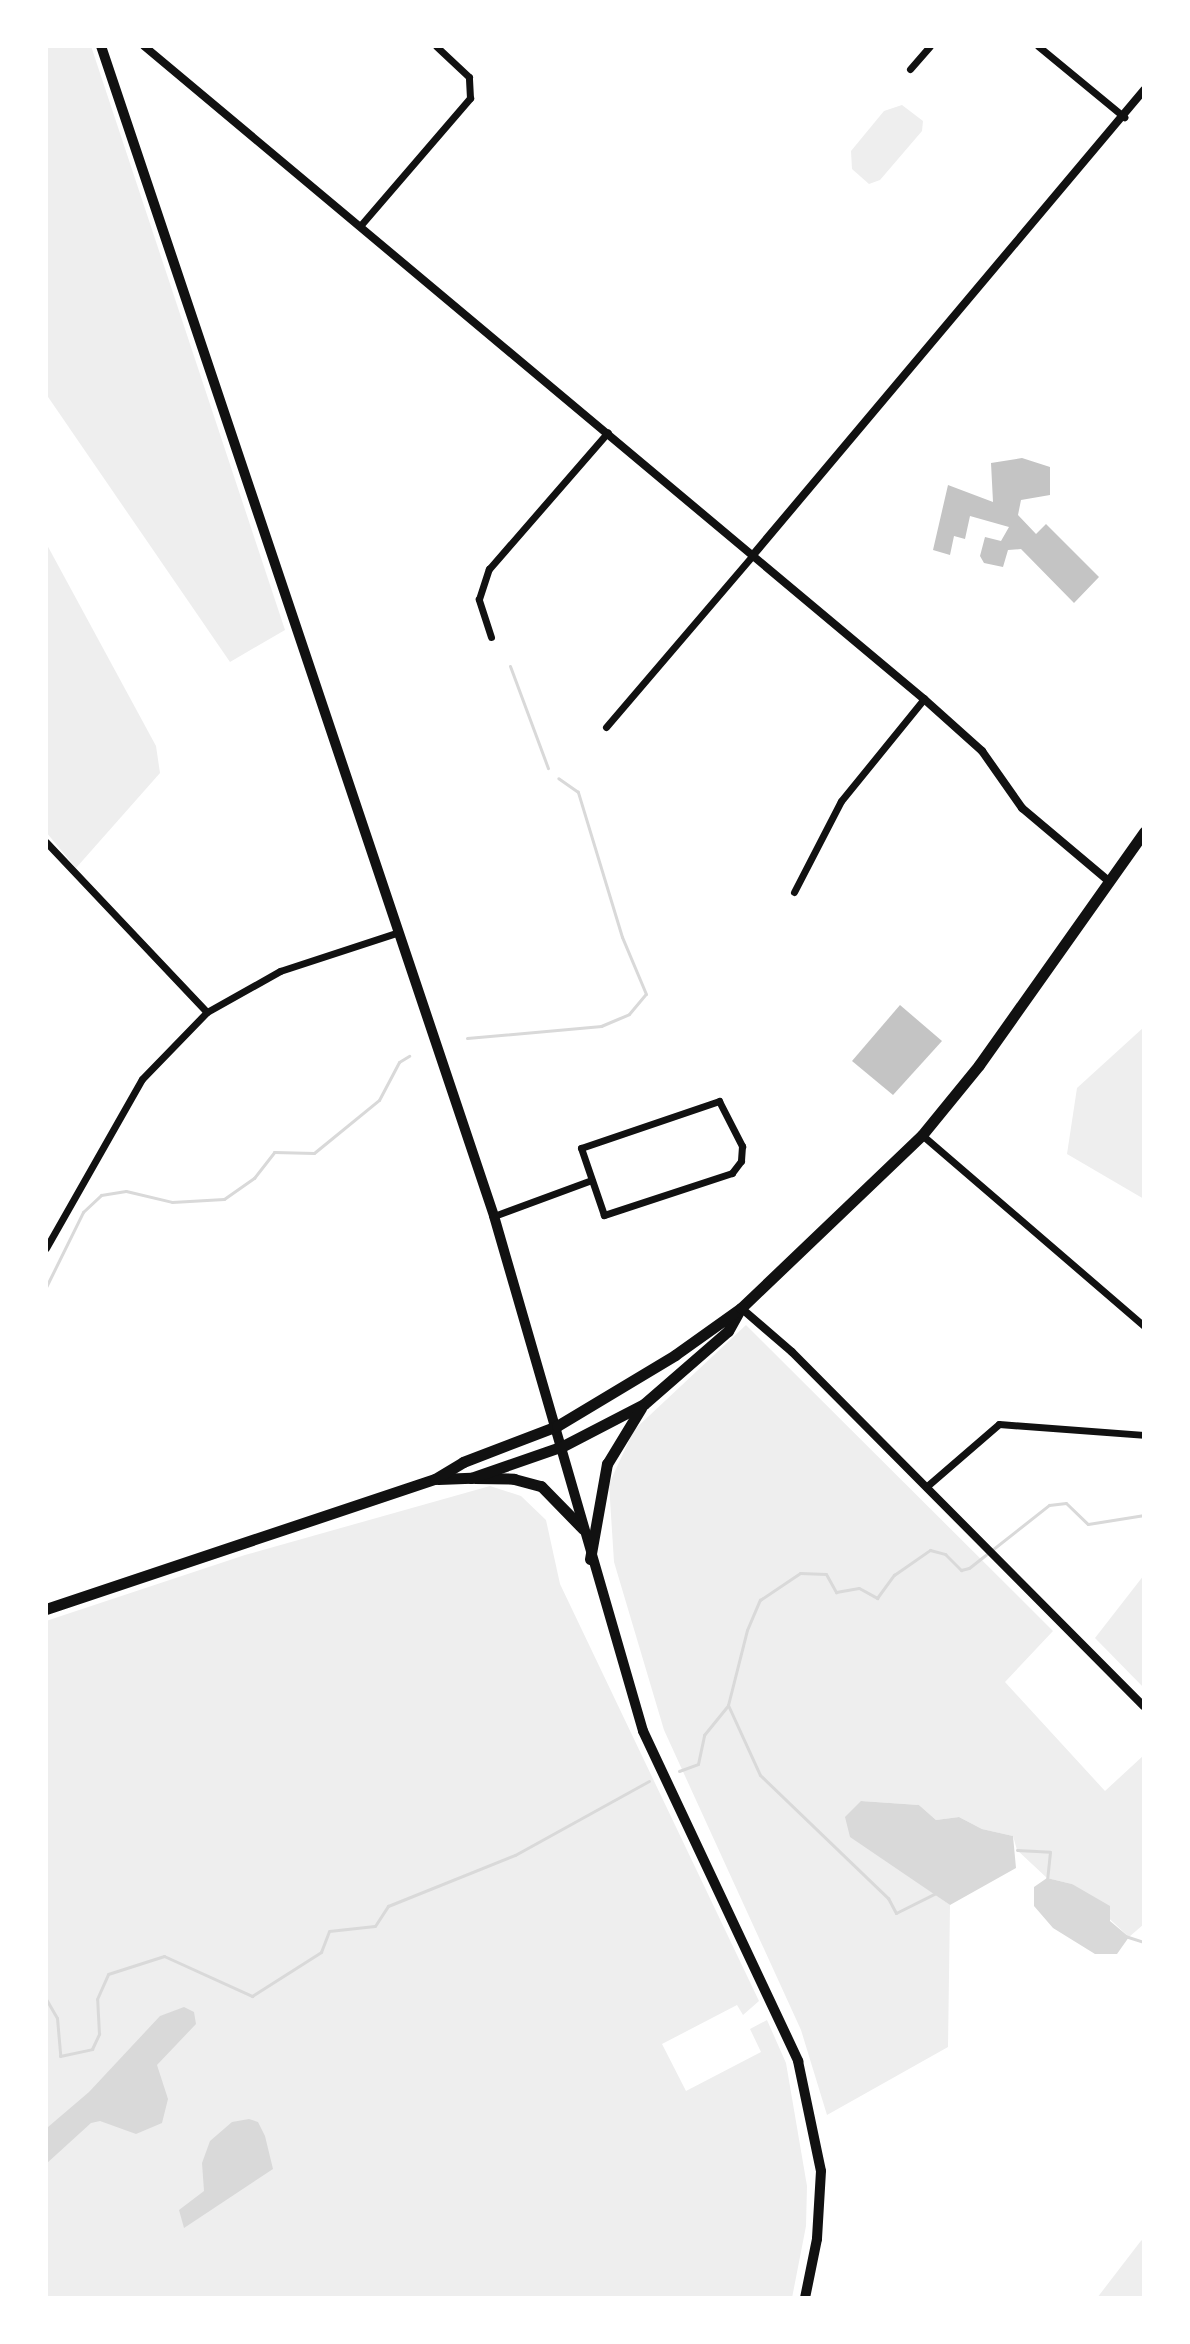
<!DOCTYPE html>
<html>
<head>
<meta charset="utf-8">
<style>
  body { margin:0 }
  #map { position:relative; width:1190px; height:2344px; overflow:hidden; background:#fff; font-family:"Varela Round",sans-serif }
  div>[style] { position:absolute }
  .green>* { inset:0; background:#eee }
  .water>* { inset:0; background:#d9d9d9 }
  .stream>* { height:3px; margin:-1.5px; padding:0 1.5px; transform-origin:1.5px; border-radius:1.5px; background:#d9d9d9 }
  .building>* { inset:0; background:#c4c4c4 }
  .minor>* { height:7px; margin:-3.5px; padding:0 3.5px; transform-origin:3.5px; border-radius:3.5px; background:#111 }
  .tertiary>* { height:8px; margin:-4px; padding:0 4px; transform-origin:4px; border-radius:4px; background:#111 }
  .secondary>* { height:10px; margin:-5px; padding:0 5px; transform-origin:5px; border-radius:5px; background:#111 }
  .primary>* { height:11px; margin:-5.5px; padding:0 5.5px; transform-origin:5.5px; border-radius:5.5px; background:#111 }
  span { translate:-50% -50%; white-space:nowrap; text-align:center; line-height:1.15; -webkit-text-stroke:6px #fff; paint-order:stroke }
  .frame { position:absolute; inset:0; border:48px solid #fff; pointer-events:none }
</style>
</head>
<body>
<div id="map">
  <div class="green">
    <div style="clip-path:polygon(46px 46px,91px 46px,285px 630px,230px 662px,46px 394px)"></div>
    <div style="clip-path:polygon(902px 105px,923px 121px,922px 131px,880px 180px,869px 184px,852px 169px,851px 151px,884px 111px)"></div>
    <div style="clip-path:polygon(46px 543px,156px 746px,160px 773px,76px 868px,46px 832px)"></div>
    <div style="clip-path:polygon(1144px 1027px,1144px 1199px,1067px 1154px,1077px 1088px)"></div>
    <div style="clip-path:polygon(746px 1325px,1053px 1631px,1005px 1682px,1105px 1791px,1144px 1755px,1144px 1924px,1129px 1937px,1072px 1884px,1047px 1878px,1017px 1850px,1013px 1836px,982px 1829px,959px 1817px,936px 1820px,919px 1805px,861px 1801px,913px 1879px,950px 1905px,948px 2047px,827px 2115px,801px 2030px,664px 1730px,614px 1562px,609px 1484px,634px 1430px)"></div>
    <div style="clip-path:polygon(490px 1486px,521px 1496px,546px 1520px,560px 1584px,759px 2001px,743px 2015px,737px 2005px,662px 2044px,686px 2091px,761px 2052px,750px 2029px,767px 2020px,786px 2063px,807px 2186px,806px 2226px,792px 2298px,46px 2298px,46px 1621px,245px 1555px)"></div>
    <div style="clip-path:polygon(1144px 1575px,1144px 1688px,1095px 1638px)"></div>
    <div style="clip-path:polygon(1144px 2238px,1144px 2298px,1097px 2298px,1140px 2242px)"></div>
  </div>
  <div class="water">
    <div style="clip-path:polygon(861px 1801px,919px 1805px,936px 1820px,959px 1817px,982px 1829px,1013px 1836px,1016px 1868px,950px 1905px,850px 1837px,845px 1817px)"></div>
    <div style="clip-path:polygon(1047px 1878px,1072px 1884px,1110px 1906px,1110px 1921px,1129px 1937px,1117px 1954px,1095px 1954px,1053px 1928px,1034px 1906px,1034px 1887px)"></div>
    <div style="clip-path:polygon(184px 2007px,194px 2012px,196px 2024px,157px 2065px,168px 2099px,162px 2123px,136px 2134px,100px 2121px,91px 2123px,46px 2164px,48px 2127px,89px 2092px,160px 2016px)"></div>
    <div style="clip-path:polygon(249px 2119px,258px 2122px,265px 2136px,273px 2169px,184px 2228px,179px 2210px,204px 2191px,202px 2163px,210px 2141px,232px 2122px)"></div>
  </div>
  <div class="stream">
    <div style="left:510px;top:666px;width:109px;rotate:69.6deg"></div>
    <div style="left:467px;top:1038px;width:135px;rotate:-5.1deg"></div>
    <div style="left:601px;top:1026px;width:30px;rotate:-23deg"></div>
    <div style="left:629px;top:1014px;width:26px;rotate:-50deg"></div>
    <div style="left:646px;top:994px;width:62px;rotate:-112.8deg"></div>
    <div style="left:622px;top:937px;width:152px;rotate:-106.9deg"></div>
    <div style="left:578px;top:792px;width:24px;rotate:-145deg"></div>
    <div style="left:46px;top:1287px;width:84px;rotate:-63.7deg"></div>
    <div style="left:83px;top:1212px;width:25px;rotate:-43deg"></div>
    <div style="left:101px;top:1195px;width:25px;rotate:-9deg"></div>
    <div style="left:126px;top:1191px;width:47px;rotate:13.4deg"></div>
    <div style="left:172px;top:1202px;width:52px;rotate:-3.3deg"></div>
    <div style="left:224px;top:1199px;width:37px;rotate:-35deg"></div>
    <div style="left:254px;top:1178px;width:33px;rotate:-52deg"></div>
    <div style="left:274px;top:1152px;width:40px;rotate:1.4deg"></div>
    <div style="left:314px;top:1153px;width:84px;rotate:-39.2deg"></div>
    <div style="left:379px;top:1100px;width:43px;rotate:-62.2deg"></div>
    <div style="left:399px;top:1062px;width:12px;rotate:-31deg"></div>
    <div style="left:728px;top:1705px;width:77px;rotate:65.4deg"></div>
    <div style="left:760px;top:1775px;width:178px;rotate:43.9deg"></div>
    <div style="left:888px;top:1898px;width:17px;rotate:62deg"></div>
    <div style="left:896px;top:1913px;width:45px;rotate:-26.6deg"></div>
    <div style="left:679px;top:1771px;width:20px;rotate:-20deg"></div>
    <div style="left:698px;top:1764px;width:30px;rotate:-78deg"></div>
    <div style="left:704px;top:1735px;width:38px;rotate:-51deg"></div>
    <div style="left:728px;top:1705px;width:77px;rotate:-75.8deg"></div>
    <div style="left:747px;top:1630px;width:33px;rotate:-67deg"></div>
    <div style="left:760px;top:1600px;width:48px;rotate:-34deg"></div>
    <div style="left:800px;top:1573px;width:26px;rotate:2deg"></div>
    <div style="left:826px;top:1574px;width:21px;rotate:61deg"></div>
    <div style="left:836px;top:1592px;width:23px;rotate:-10deg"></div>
    <div style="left:859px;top:1588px;width:21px;rotate:29deg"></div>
    <div style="left:877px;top:1598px;width:29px;rotate:-54deg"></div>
    <div style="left:894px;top:1575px;width:44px;rotate:-34.8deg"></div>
    <div style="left:930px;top:1550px;width:16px;rotate:15deg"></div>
    <div style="left:945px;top:1554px;width:23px;rotate:45deg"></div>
    <div style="left:961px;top:1570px;width:8px;rotate:-14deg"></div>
    <div style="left:969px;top:1568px;width:102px;rotate:-38.2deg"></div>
    <div style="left:1049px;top:1505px;width:17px;rotate:-7deg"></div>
    <div style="left:1066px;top:1503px;width:30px;rotate:44deg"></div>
    <div style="left:1088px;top:1524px;width:57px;rotate:-9.1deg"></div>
    <div style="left:1017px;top:1850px;width:33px;rotate:3deg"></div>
    <div style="left:1050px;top:1852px;width:27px;rotate:96deg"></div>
    <div style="left:1125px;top:1936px;width:20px;rotate:18deg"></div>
    <div style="left:46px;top:1999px;width:22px;rotate:60deg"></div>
    <div style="left:57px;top:2018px;width:38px;rotate:85deg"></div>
    <div style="left:60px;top:2056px;width:33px;rotate:-12deg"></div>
    <div style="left:92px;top:2049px;width:17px;rotate:-65deg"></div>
    <div style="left:99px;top:2034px;width:35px;rotate:-93deg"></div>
    <div style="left:97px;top:1999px;width:27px;rotate:-66deg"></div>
    <div style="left:108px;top:1974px;width:59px;rotate:-17.8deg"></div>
    <div style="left:164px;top:1956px;width:97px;rotate:24.4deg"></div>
    <div style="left:252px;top:1996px;width:82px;rotate:-32.5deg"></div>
    <div style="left:321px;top:1952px;width:22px;rotate:-69deg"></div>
    <div style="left:329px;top:1931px;width:46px;rotate:-6.2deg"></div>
    <div style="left:375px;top:1926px;width:24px;rotate:-57deg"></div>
    <div style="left:388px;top:1906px;width:137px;rotate:-21.9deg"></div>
    <div style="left:515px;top:1855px;width:153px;rotate:-28.9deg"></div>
  </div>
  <div class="building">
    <div style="clip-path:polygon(1022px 458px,1050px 467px,1050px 495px,1021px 500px,1018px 515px,1036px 534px,1046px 524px,1099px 577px,1074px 603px,1021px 549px,1008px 550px,1003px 567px,984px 563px,980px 556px,985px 537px,1001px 541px,1009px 527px,970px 516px,965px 539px,954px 536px,950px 555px,933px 550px,948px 485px,993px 502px,991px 463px)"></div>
    <div style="clip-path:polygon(900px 1005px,942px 1041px,893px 1095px,852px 1061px)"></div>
  </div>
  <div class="minor">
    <div style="left:1038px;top:46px;width:112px;rotate:39.5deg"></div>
    <div style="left:910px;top:69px;width:30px;rotate:-49deg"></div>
    <div style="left:360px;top:226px;width:169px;rotate:-49.3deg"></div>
    <div style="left:470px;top:98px;width:21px;rotate:-93deg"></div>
    <div style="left:469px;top:77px;width:45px;rotate:-136.8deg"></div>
    <div style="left:491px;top:637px;width:40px;rotate:-108deg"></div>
    <div style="left:479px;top:599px;width:32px;rotate:-72deg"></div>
    <div style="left:489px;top:569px;width:181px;rotate:-49deg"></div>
    <div style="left:606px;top:727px;width:226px;rotate:-49.5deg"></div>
    <div style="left:46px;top:842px;width:234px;rotate:46.6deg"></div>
    <div style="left:794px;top:892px;width:102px;rotate:-62.7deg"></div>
    <div style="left:841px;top:801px;width:132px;rotate:-50.9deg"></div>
    <div style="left:719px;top:1101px;width:51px;rotate:62.9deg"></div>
    <div style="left:742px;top:1146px;width:15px;rotate:94deg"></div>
    <div style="left:741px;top:1161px;width:15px;rotate:127deg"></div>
    <div style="left:732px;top:1173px;width:135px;rotate:161.8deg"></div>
    <div style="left:604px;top:1215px;width:71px;rotate:-108.9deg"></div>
    <div style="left:581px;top:1148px;width:146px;rotate:-18.8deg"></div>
    <div style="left:922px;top:1135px;width:293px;rotate:40.7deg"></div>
    <div style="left:494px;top:1216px;width:104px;rotate:-20.2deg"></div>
    <div style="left:46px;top:1248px;width:194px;rotate:-60.4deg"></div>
    <div style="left:142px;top:1079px;width:93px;rotate:-45.9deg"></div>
    <div style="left:207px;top:1012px;width:84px;rotate:-29.3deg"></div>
    <div style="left:280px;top:971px;width:125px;rotate:-18.1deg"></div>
    <div style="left:926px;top:1487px;width:96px;rotate:-40.8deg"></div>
    <div style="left:999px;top:1424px;width:145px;rotate:4.3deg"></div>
  </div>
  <div class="tertiary">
    <div style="left:144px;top:46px;width:1017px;rotate:39.94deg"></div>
    <div style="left:924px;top:699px;width:78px;rotate:41.9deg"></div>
    <div style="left:982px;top:751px;width:70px;rotate:54.9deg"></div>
    <div style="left:1022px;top:808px;width:115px;rotate:40.1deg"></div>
    <div style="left:753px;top:555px;width:608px;rotate:-49.94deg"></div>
    <div style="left:741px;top:1308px;width:67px;rotate:40.8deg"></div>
    <div style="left:792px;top:1352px;width:499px;rotate:45.2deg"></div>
  </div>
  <div class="secondary">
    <div style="left:101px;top:46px;width:1234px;rotate:71.43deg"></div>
    <div style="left:494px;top:1216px;width:536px;rotate:73.86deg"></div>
    <div style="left:643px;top:1731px;width:365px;rotate:64.8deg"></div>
    <div style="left:798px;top:2061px;width:112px;rotate:78.2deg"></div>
    <div style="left:821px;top:2171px;width:68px;rotate:93.4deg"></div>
    <div style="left:817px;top:2239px;width:60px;rotate:101.5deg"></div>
  </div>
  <div class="primary">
    <div style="left:475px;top:1478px;width:39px;rotate:1deg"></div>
    <div style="left:514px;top:1479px;width:28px;rotate:15deg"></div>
    <div style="left:541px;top:1486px;width:60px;rotate:45.7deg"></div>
    <div style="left:438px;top:1479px;width:33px;rotate:-2deg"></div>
    <div style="left:471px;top:1478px;width:97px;rotate:-19.2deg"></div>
    <div style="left:563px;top:1446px;width:91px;rotate:-27.4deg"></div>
    <div style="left:644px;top:1404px;width:111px;rotate:-41deg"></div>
    <div style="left:728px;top:1331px;width:26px;rotate:-61deg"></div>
    <div style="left:590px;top:1559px;width:97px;rotate:-79.9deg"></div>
    <div style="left:607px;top:1464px;width:66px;rotate:-58.7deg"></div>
    <div style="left:46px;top:1609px;width:410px;rotate:-18.5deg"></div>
    <div style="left:435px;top:1479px;width:33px;rotate:-31deg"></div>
    <div style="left:463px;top:1462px;width:101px;rotate:-21deg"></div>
    <div style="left:557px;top:1426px;width:138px;rotate:-31deg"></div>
    <div style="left:675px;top:1355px;width:81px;rotate:-35.5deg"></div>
    <div style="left:741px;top:1308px;width:250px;rotate:-43.7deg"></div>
    <div style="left:922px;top:1135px;width:90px;rotate:-50.8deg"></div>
    <div style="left:979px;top:1065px;width:286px;rotate:-54.7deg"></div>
  </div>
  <div class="frame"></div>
</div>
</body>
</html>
